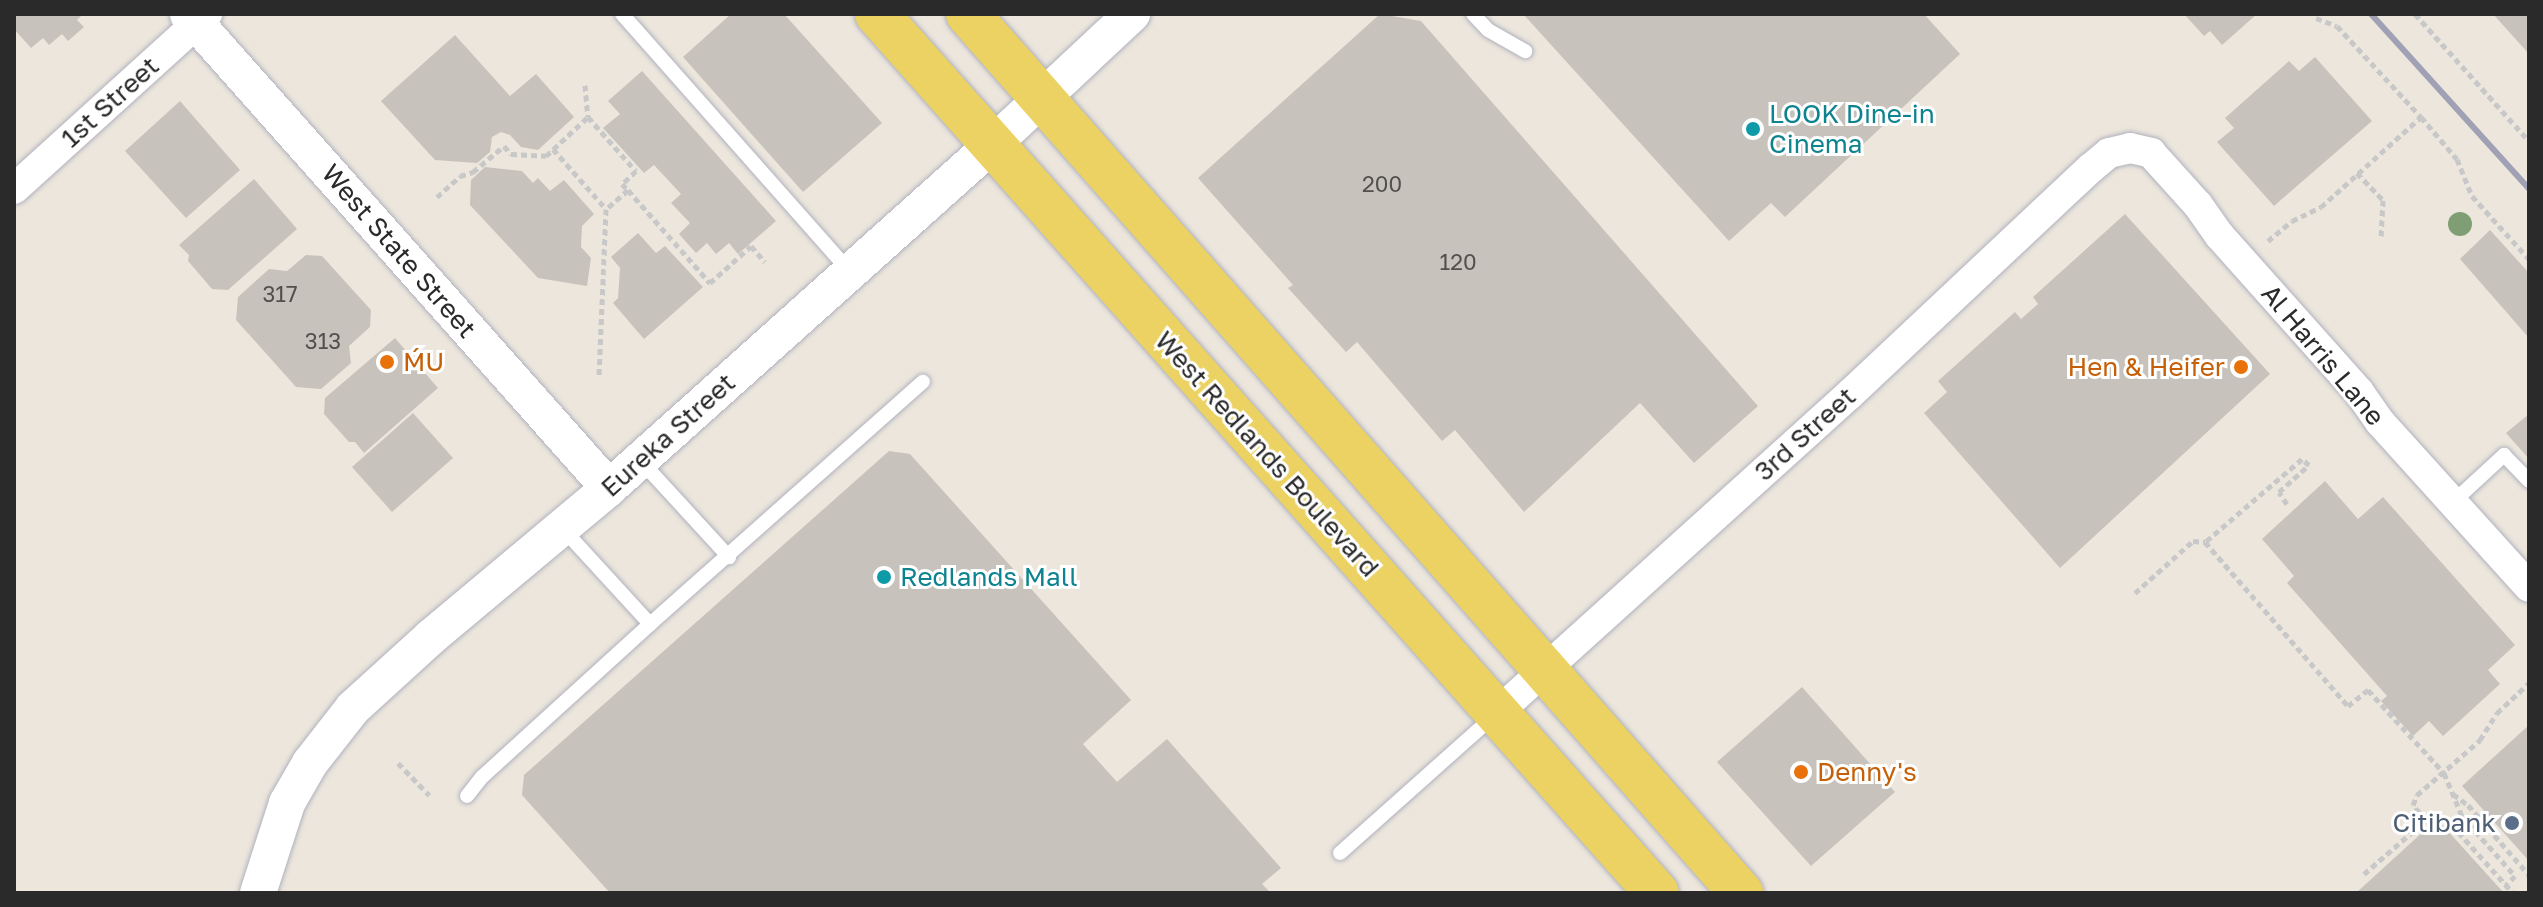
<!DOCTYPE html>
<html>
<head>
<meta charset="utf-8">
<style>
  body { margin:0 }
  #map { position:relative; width:2543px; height:907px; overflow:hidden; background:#ece6dd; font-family:"Golos Text",sans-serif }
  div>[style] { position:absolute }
  .building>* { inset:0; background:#c7c3bc }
  .path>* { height:5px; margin-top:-2.5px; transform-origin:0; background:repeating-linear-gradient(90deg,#c8c8c8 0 6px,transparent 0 10px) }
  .roads { filter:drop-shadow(0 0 2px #b0b2bd) drop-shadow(0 0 2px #b0b2bd) }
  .service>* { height:14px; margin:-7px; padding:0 7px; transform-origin:7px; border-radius:7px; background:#fff }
  .minor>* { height:30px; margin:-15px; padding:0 15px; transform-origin:15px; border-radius:15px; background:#fff }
  .tertiary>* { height:36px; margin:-18px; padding:0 18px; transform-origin:18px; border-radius:18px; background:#fff }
  .primary>* { height:44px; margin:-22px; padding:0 22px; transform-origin:22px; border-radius:22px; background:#ebd263 }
  .rail>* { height:6px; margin:-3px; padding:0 3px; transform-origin:3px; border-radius:3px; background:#a0a1b4 }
  .trees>* { width:24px; height:24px; margin:-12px; border-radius:50%; background:#809e73 }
  .dots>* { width:22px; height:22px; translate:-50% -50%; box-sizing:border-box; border:4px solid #fff; border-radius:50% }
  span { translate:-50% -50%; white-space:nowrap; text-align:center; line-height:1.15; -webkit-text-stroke:6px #fff; paint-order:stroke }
  .number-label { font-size:22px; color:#51504e }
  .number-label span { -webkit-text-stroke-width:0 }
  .street-label { font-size:26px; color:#2a2a2a }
  .culture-label { font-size:26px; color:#0d838f }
  .left { translate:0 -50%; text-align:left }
  .food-label { font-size:26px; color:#c56008 }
  .right { translate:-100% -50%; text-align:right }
  .service-label { font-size:26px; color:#4e5e75 }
  .frame { position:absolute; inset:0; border:16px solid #2a2a2a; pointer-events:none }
</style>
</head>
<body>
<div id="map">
  <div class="building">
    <div style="clip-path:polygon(14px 14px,83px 14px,77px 20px,84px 27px,68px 41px,62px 34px,49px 45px,43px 38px,31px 48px,14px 29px)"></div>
    <div style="clip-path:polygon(731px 14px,784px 14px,882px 123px,803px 192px,683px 57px)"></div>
    <div style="clip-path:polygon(1380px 14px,1421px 21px,1758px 406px,1694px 463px,1640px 403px,1524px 512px,1455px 430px,1442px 441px,1357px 342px,1346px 352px,1288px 288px,1293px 285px,1198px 178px)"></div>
    <div style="clip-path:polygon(1523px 14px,1924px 14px,1960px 54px,1785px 217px,1771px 203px,1729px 241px)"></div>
    <div style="clip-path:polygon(2184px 14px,2257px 14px,2222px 45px,2210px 31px,2204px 36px)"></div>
    <div style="clip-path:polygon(2493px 14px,2529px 14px,2529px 54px)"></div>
    <div style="clip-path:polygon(455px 35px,510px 96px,536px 74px,574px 117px,538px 150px,521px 147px,510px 135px,501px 132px,492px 137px,490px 152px,477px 163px,435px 160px,381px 101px)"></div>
    <div style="clip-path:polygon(2315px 57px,2372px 121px,2274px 206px,2217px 142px,2234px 128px,2225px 118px,2289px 61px,2299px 71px)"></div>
    <div style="clip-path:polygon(642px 71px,776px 221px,738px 254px,729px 243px,716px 254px,707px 243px,696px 253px,679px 234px,690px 223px,671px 203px,681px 194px,654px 165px,644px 173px,603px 128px,620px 114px,608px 101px)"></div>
    <div style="clip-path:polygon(180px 101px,240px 170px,186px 218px,125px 151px)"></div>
    <div style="clip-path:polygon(485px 167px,522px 171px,533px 183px,538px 178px,550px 191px,564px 180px,594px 214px,582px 226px,581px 247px,591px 258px,587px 286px,538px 278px,470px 205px,471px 180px)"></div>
    <div style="clip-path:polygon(254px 179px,297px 229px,228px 290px,212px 289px,188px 261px,189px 255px,179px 245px)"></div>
    <div style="clip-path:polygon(2125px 214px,2270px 374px,2060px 568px,1924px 413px,1947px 392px,1938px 381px,2015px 312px,2021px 319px,2038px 304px,2033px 297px)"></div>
    <div style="clip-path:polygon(2490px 230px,2529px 273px,2529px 338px,2460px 259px)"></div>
    <div style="clip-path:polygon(638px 233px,656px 253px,665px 246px,703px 287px,644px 339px,613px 303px,618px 298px,620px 268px,611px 257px)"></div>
    <div style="clip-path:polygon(306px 255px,322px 256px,371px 310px,370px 327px,349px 346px,351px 363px,321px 389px,296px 387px,236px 320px,238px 297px,269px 269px,287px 271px)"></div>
    <div style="clip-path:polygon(395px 338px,438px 388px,364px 453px,355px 442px,349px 442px,324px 414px,325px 398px)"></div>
    <div style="clip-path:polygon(413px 413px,453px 458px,392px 512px,352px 467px)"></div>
    <div style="clip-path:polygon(2529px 414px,2529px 459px,2506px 433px)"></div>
    <div style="clip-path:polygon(889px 451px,910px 454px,1131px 700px,1083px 744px,1117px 782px,1167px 739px,1281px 868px,1262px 884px,1271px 893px,610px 893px,522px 795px,524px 775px)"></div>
    <div style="clip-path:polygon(2325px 481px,2358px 519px,2383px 497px,2515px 645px,2488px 670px,2500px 684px,2443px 736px,2429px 721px,2413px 736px,2381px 701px,2387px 696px,2287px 583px,2294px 576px,2262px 539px)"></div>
    <div style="clip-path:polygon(1802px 687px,1895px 792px,1811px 866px,1717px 762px)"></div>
    <div style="clip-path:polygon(2529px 725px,2529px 861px,2462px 786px)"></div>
    <div style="clip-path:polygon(2437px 819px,2504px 893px,2356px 893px)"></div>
  </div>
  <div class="path">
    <div style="left:2415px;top:14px;width:171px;rotate:48.1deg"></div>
    <div style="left:2316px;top:18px;width:22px;rotate:21deg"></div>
    <div style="left:2337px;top:26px;width:124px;rotate:47.3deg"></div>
    <div style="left:2421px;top:117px;width:55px;rotate:49.4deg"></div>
    <div style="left:2457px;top:159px;width:40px;rotate:68deg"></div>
    <div style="left:2472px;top:196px;width:85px;rotate:47.9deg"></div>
    <div style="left:585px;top:85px;width:32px;rotate:85deg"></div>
    <div style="left:588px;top:117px;width:72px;rotate:48.4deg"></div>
    <div style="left:636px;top:171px;width:19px;rotate:137deg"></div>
    <div style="left:622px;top:184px;width:8px;rotate:45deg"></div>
    <div style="left:628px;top:190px;width:29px;rotate:139deg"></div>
    <div style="left:606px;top:209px;width:168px;rotate:92.4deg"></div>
    <div style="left:553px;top:149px;width:80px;rotate:48.5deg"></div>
    <div style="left:2357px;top:173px;width:37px;rotate:46deg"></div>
    <div style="left:2383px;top:200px;width:37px;rotate:93deg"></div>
    <div style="left:628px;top:190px;width:124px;rotate:48.6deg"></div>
    <div style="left:710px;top:283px;width:55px;rotate:-42.1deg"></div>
    <div style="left:751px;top:246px;width:21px;rotate:49deg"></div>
    <div style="left:437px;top:197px;width:31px;rotate:-42deg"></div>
    <div style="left:460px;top:176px;width:14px;rotate:-17deg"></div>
    <div style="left:473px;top:172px;width:40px;rotate:-40deg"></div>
    <div style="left:504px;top:146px;width:11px;rotate:49deg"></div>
    <div style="left:511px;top:154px;width:35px;rotate:3deg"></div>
    <div style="left:546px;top:156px;width:57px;rotate:-42.9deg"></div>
    <div style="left:2268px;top:241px;width:31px;rotate:-40deg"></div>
    <div style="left:2292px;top:221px;width:32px;rotate:-26deg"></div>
    <div style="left:2321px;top:207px;width:135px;rotate:-42deg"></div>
    <div style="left:2287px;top:504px;width:14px;rotate:-124deg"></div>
    <div style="left:2279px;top:492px;width:40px;rotate:-42deg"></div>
    <div style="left:2309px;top:465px;width:9px;rotate:-139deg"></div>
    <div style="left:2302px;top:459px;width:128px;rotate:139.4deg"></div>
    <div style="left:2205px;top:542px;width:218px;rotate:48.9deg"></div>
    <div style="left:2348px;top:706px;width:26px;rotate:-39deg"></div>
    <div style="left:2368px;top:690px;width:113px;rotate:47.5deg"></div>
    <div style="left:2444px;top:773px;width:47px;rotate:67.3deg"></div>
    <div style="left:2462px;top:816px;width:80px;rotate:48.5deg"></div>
    <div style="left:2515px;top:876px;width:13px;rotate:135deg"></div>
    <div style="left:2135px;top:593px;width:78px;rotate:-41.9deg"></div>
    <div style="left:2193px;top:541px;width:12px;rotate:5deg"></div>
    <div style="left:398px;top:763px;width:45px;rotate:45.9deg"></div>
    <div style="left:2453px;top:794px;width:19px;rotate:36deg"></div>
    <div style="left:2468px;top:805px;width:93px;rotate:48.9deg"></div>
    <div style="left:2426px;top:820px;width:20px;rotate:-131deg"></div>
    <div style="left:2413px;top:805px;width:11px;rotate:-68deg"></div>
    <div style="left:2417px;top:795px;width:84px;rotate:-41.1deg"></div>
    <div style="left:2480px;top:740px;width:32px;rotate:-58deg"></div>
    <div style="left:2497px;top:713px;width:44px;rotate:-43.2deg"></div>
    <div style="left:2364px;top:874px;width:82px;rotate:-41.1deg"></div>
    <div style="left:2426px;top:820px;width:19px;rotate:-9deg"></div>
    <div style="left:2445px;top:817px;width:102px;rotate:48.2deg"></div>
  </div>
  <div class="roads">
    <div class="service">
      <div style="left:622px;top:14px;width:343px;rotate:48.5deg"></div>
      <div style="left:1473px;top:14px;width:22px;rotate:47deg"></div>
      <div style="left:1488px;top:30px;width:43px;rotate:29.6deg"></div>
      <div style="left:640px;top:460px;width:132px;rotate:47.5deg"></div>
      <div style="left:2452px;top:503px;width:71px;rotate:-42.7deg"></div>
      <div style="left:2504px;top:455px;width:36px;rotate:46deg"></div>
      <div style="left:563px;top:529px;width:129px;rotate:47.5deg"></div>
      <div style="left:467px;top:796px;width:24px;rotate:-52deg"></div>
      <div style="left:482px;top:777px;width:227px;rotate:-42.3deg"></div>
      <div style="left:650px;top:624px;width:365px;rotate:-41.6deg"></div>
      <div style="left:1340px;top:853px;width:208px;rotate:-41.7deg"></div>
    </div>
    <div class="minor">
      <div style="left:14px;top:189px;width:261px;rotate:-42.2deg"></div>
      <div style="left:1498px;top:712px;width:473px;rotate:-42.1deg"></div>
      <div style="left:1849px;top:395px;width:332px;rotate:-43.2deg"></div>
      <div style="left:2091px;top:168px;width:23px;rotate:-40deg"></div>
      <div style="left:2109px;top:153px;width:22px;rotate:-13deg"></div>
      <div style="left:2130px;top:148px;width:22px;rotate:13deg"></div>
      <div style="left:2151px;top:153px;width:70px;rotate:47.9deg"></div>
      <div style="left:2198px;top:205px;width:38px;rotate:55deg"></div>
      <div style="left:2220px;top:236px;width:209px;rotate:48.3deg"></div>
      <div style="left:2359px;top:392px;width:37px;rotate:55deg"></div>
      <div style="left:2380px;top:422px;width:222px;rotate:47.9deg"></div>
    </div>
    <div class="tertiary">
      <div style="left:188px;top:14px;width:634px;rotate:48.39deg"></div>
      <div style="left:258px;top:893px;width:95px;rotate:-72.1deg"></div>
      <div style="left:287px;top:803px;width:46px;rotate:-60.1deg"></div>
      <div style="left:310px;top:763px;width:70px;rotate:-52deg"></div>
      <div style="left:353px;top:708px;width:105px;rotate:-42.3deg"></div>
      <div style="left:431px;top:637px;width:232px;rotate:-39.9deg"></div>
      <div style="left:609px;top:488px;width:514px;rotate:-41.85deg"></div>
      <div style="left:992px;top:145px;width:192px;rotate:-43.1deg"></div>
    </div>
    <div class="primary">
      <div style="left:877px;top:14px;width:1175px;rotate:48.42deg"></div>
      <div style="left:968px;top:14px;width:1171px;rotate:48.67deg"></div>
    </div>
  </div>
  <div class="rail">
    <div style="left:2371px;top:14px;width:236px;rotate:47.9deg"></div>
  </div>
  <div class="trees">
    <div style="left:2460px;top:224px"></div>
  </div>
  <div class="dots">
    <div style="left:1753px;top:129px;background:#0f9aa8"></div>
    <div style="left:387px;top:362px;background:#e8710a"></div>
    <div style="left:2241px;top:367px;background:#e8710a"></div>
    <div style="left:884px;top:577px;background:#0f9aa8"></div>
    <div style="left:1801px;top:772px;background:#e8710a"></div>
    <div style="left:2512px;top:823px;background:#5c6f8a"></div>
  </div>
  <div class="number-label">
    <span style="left:1382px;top:184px">200</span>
    <span style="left:1458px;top:262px">120</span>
    <span style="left:280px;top:294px">317</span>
    <span style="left:323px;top:341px">313</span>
  </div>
  <div class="street-label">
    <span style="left:110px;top:102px;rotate:-42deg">1st Street</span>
    <span style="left:399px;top:251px;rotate:49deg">West State Street</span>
    <span style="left:2323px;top:355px;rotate:50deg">Al Harris Lane</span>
    <span style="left:1805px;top:434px;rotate:-42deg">3rd Street</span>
    <span style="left:668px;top:435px;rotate:-42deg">Eureka Street</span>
    <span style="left:1267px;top:454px;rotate:48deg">West Redlands Boulevard</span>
  </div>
  <div class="culture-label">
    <span class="left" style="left:1769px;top:129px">LOOK Dine-in<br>Cinema</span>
    <span class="left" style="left:900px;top:577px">Redlands Mall</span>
  </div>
  <div class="food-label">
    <span class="left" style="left:403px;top:362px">ḾU</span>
    <span class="right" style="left:2225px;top:367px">Hen &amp; Heifer</span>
    <span class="left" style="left:1817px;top:772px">Denny's</span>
  </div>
  <div class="service-label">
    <span class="right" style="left:2496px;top:823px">Citibank</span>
  </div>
  <div class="frame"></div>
</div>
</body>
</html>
